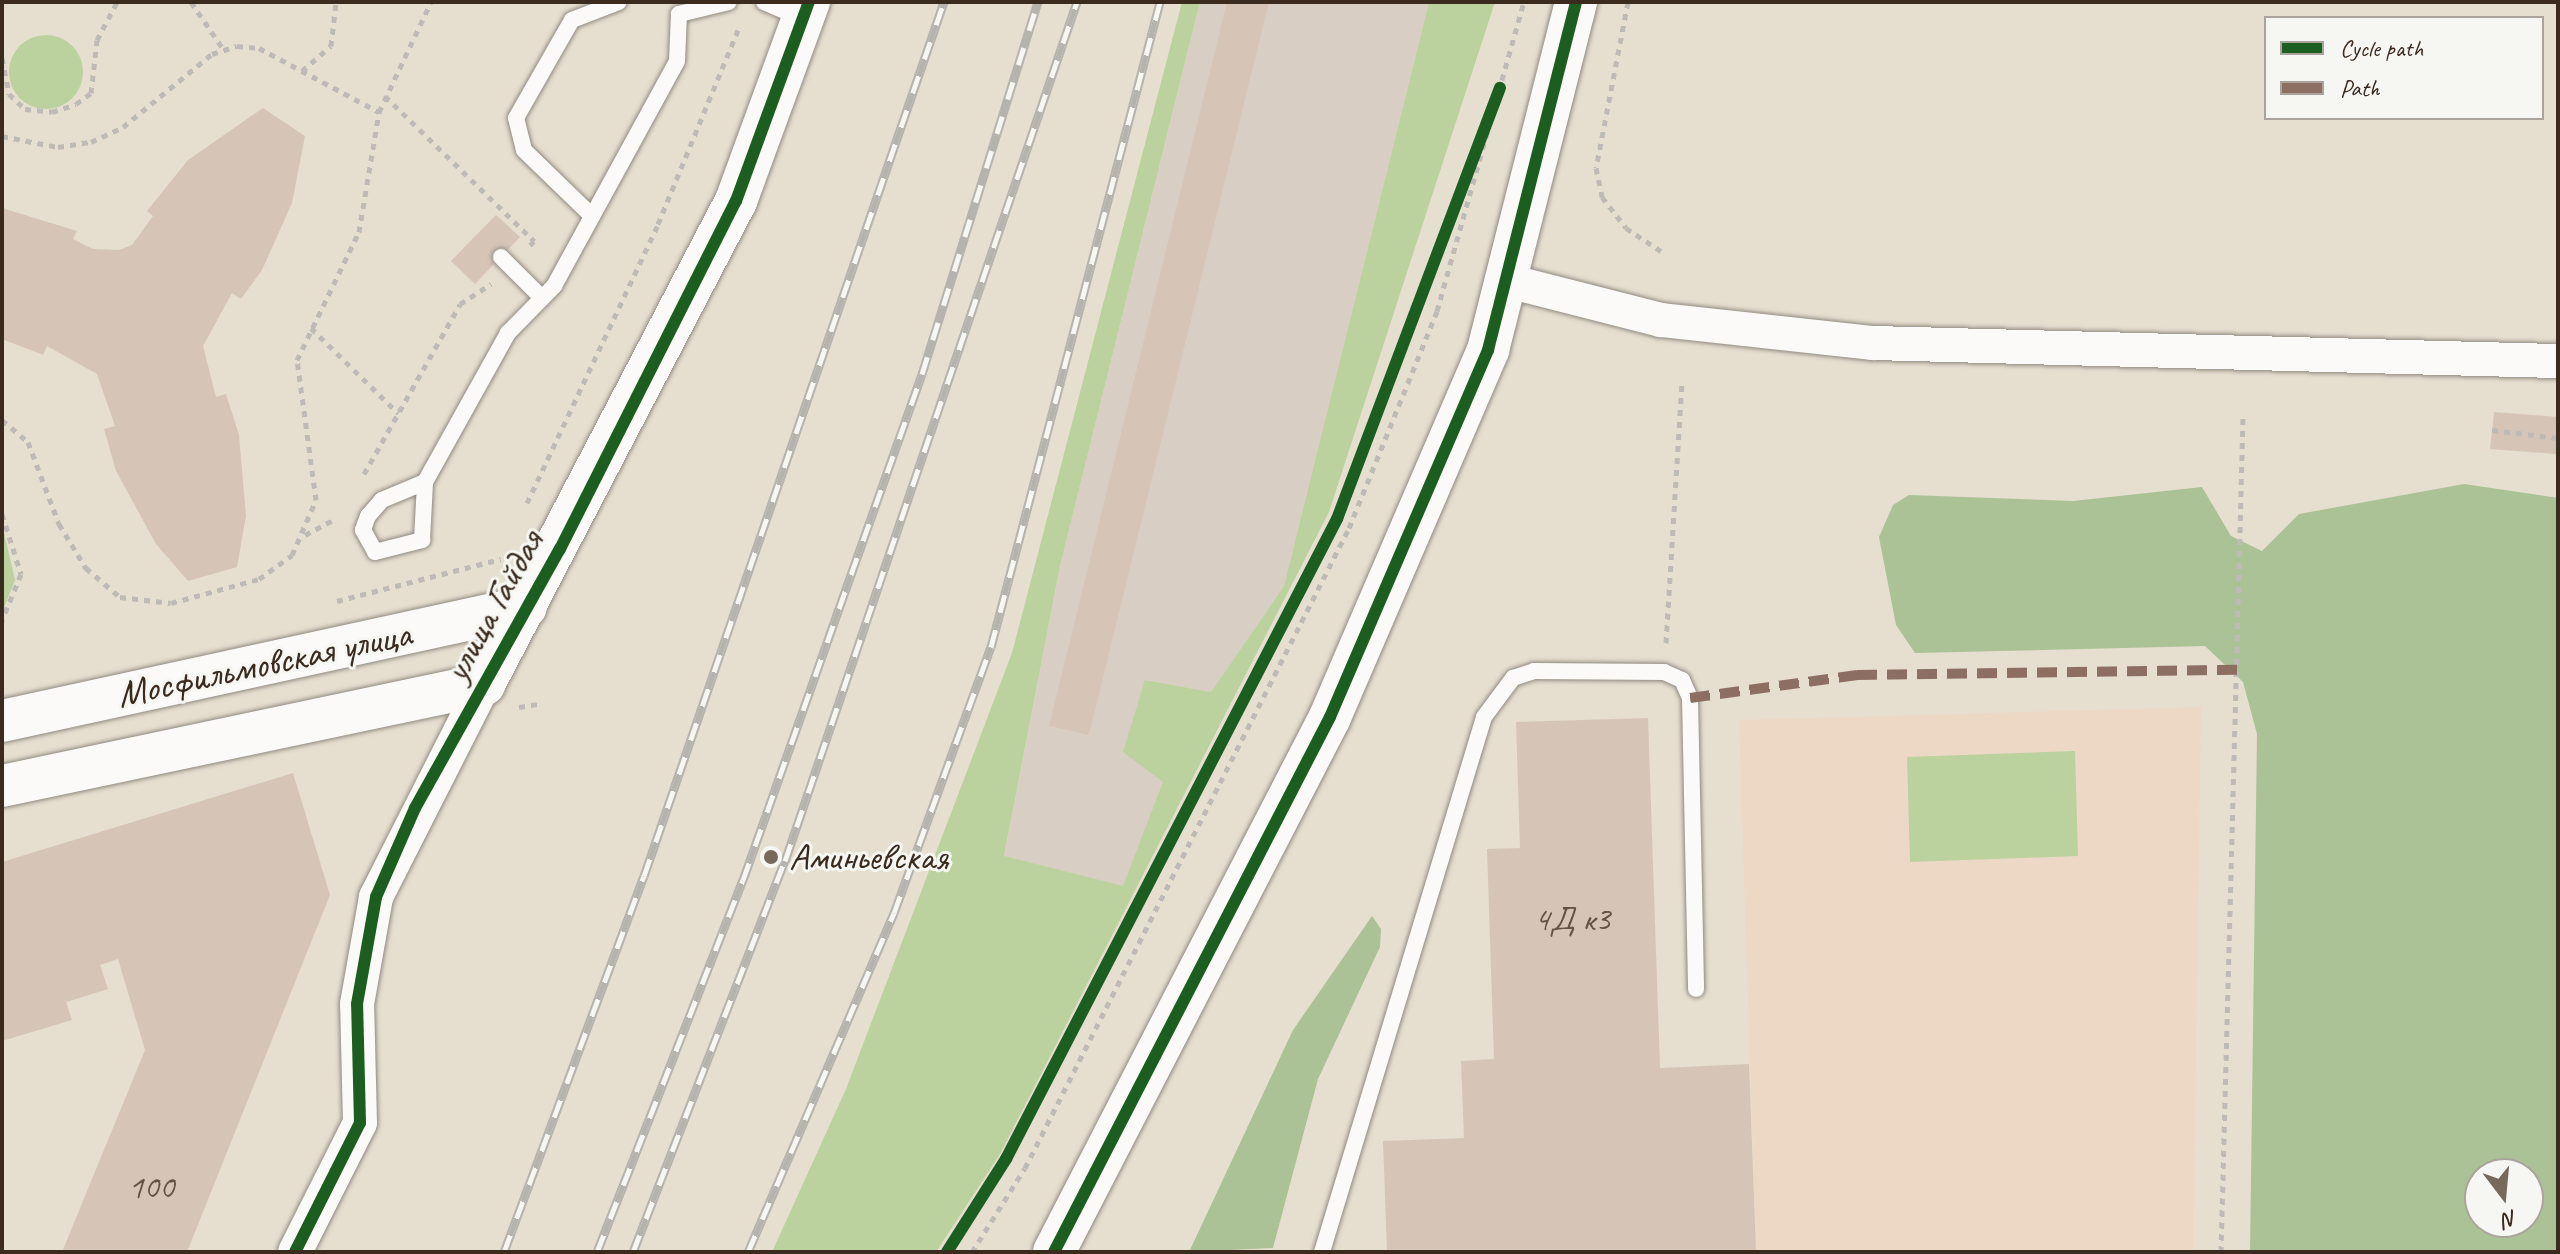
<!DOCTYPE html>
<html>
<head>
<meta charset="utf-8">
<style>
  body { margin:0 }
  #map { position:relative; width:2560px; height:1254px; overflow:hidden; background:#e6decf; font-family:Caveat,sans-serif }
  div>[style] { position:absolute }
  .built>* { inset:0; background:#edd8c6 }
  .industrial>* { inset:0; background:#d9cec4 }
  .green>* { inset:0; background:#bbd19e }
  .round { border-radius:50% }
  .forest>* { inset:0; background:#abc296 }
  .building>* { inset:0; background:#d6c5b7 }
  .path>* { height:5px; margin-top:-2.5px; transform-origin:0; background:repeating-linear-gradient(90deg,#bebbb7 0 6px,transparent 0 12px) }
  .roads { filter:drop-shadow(0 0 2px #918a81) drop-shadow(0 0 2px #918a81) }
  .service>* { height:16px; margin:-8px; padding:0 8px; transform-origin:8px; border-radius:8px; background:#fbfaf8 }
  .minor>* { height:34px; margin:-17px; padding:0 17px; transform-origin:17px; border-radius:17px; background:#fbfaf8 }
  .tertiary>* { height:42px; margin:-21px; padding:0 21px; transform-origin:21px; border-radius:21px; background:#fbfaf8 }
  .rail>* { height:9px; margin-top:-4.5px; transform-origin:0; background:repeating-linear-gradient(90deg,#f6f6f2 0 18px,#b6b3af 0 36px); box-sizing:border-box; border-block:2px solid #b6b3af }
  .quiet>* { height:10px; margin-top:-5px; transform-origin:0; background:repeating-linear-gradient(90deg,#8d6e63 0 20px,transparent 0 30px) }
  .cycleway>* { height:12px; margin:-6px; padding:0 6px; transform-origin:6px; border-radius:6px; background:#1b5e20 }
  .dots>* { width:22px; height:22px; translate:-50% -50%; box-sizing:border-box; border:4px solid #f6f6f2; border-radius:50% }
  span { translate:-50% -50%; white-space:nowrap; text-align:center; line-height:1.15; -webkit-text-stroke:6px #f6f6f2; paint-order:stroke }
  .number-label { font-size:34px; color:#635246 }
  .number-label span { -webkit-text-stroke-width:0 }
  .street-label { font-size:38px; color:#3b2a1e }
  .poi-label { font-size:38px; color:#3b2a1e }
  .left { translate:0 -50%; text-align:left }
  .frame { position:absolute; inset:0; border:4px solid #3b2a1e; pointer-events:none }
  .legend { position:absolute; left:2264px; top:16px; width:280px; height:104px; box-sizing:border-box; background:#f6f6f2; border:2px solid #aba49d; margin:0; padding:10px 14px; list-style:none; font-size:24px; color:#3b2a1e }
  .legend li { display:flex; align-items:center; gap:16px; height:40px }
  .legend b { width:40px; border:2px solid #aba49d }
  .north { position:absolute; left:2464px; top:1158px; width:80px; height:80px; box-sizing:border-box; background:#f6f6f2; border:2px solid #aba49d; border-radius:50%; rotate:164deg; font-size:22px; font-weight:700; line-height:32px; text-align:center; color:#3b2a1e }
  .north::after { content:''; display:block; margin:auto; width:28px; height:36px; background:#77695c; clip-path:polygon(50% 0,100% 100%,50% 72%,0 100%) }
</style>
</head>
<body>
<div id="map">
  <div class="built">
    <div style="clip-path:polygon(2201px 707px,2193px 1252px,1756px 1252px,1739px 720px)"></div>
  </div>
  <div class="industrial">
    <div style="clip-path:polygon(1200px 2px,1429px 2px,1284px 586px,1211px 692px,1145px 680px,1164px 782px,1124px 887px,1004px 857px,1060px 566px)"></div>
  </div>
  <div class="green">
    <div style="clip-path:polygon(1182px 2px,1200px 2px,1060px 566px,1004px 856px,1123px 886px,1163px 782px,1123px 752px,1145px 680px,1211px 692px,1284px 586px,1429px 2px,1495px 2px,1329px 512px,1000px 1154px,936px 1252px,772px 1252px,846px 1089px,1012px 653px)"></div>
    <div class="round" style="left:9px;top:35px;width:74px;height:74px"></div>
    <div style="clip-path:polygon(2px 524px,15px 580px,2px 613px)"></div>
    <div style="clip-path:polygon(2075px 751px,2078px 856px,1910px 862px,1907px 757px)"></div>
  </div>
  <div class="forest">
    <div style="clip-path:polygon(evenodd,2464px 484px,2558px 498px,2558px 1252px,2250px 1252px,2257px 734px,2243px 682px,2205px 646px,1915px 653px,1896px 625px,1879px 537px,1893px 505px,1909px 495px,2073px 501px,2202px 487px,2231px 536px,2262px 551px,2299px 514px,2464px 484px,2480px 1174px,2528px 1174px,2528px 1222px,2480px 1222px,2480px 1174px)"></div>
    <div style="clip-path:polygon(1372px 916px,1381px 929px,1380px 947px,1318px 1079px,1273px 1248px,1189px 1252px,1293px 1030px)"></div>
  </div>
  <div class="building">
    <div style="clip-path:polygon(1227px 2px,1269px 2px,1089px 735px,1049px 726px)"></div>
    <div style="clip-path:polygon(263px 108px,305px 136px,292px 203px,262px 270px,241px 299px,232px 293px,203px 346px,216px 397px,226px 394px,239px 435px,246px 516px,237px 567px,188px 581px,156px 544px,116px 471px,104px 429px,115px 426px,97px 374px,47px 346px,43px 355px,2px 339px,2px 208px,77px 231px,73px 239px,93px 249px,119px 250px,132px 245px,153px 216px,147px 211px,188px 160px)"></div>
    <div style="clip-path:polygon(496px 215px,520px 237px,475px 284px,451px 261px)"></div>
    <div style="clip-path:polygon(2494px 412px,2558px 417px,2556px 454px,2490px 449px)"></div>
    <div style="clip-path:polygon(1648px 718px,1660px 1068px,1749px 1064px,1756px 1252px,1387px 1252px,1383px 1141px,1464px 1138px,1461px 1061px,1494px 1059px,1487px 849px,1520px 848px,1516px 722px)"></div>
    <div style="clip-path:polygon(293px 773px,330px 895px,187px 1252px,62px 1252px,145px 1050px,118px 959px,100px 965px,108px 989px,66px 1002px,72px 1020px,2px 1041px,2px 862px)"></div>
  </div>
  <div class="path">
    <div style="left:191px;top:2px;width:58px;rotate:55.5deg"></div>
    <div style="left:1628px;top:2px;width:169px;rotate:100.9deg"></div>
    <div style="left:1596px;top:168px;width:30px;rotate:78deg"></div>
    <div style="left:1602px;top:197px;width:39px;rotate:52deg"></div>
    <div style="left:1626px;top:228px;width:42px;rotate:33.3deg"></div>
    <div style="left:2px;top:58px;width:37px;rotate:79deg"></div>
    <div style="left:9px;top:94px;width:22px;rotate:43deg"></div>
    <div style="left:25px;top:109px;width:27px;rotate:6deg"></div>
    <div style="left:52px;top:112px;width:25px;rotate:-18deg"></div>
    <div style="left:76px;top:104px;width:19px;rotate:-36deg"></div>
    <div style="left:91px;top:93px;width:53px;rotate:-83.5deg"></div>
    <div style="left:97px;top:40px;width:43px;rotate:-62.2deg"></div>
    <div style="left:302px;top:71px;width:38px;rotate:-41deg"></div>
    <div style="left:331px;top:46px;width:44px;rotate:-83.5deg"></div>
    <div style="left:385px;top:96px;width:208px;rotate:44.2deg"></div>
    <div style="left:534px;top:241px;width:7px;rotate:135deg"></div>
    <div style="left:2px;top:136px;width:57px;rotate:11.1deg"></div>
    <div style="left:58px;top:147px;width:33px;rotate:-9deg"></div>
    <div style="left:91px;top:142px;width:35px;rotate:-25deg"></div>
    <div style="left:123px;top:127px;width:115px;rotate:-39.4deg"></div>
    <div style="left:212px;top:54px;width:26px;rotate:-18deg"></div>
    <div style="left:237px;top:46px;width:22px;rotate:5deg"></div>
    <div style="left:259px;top:48px;width:136px;rotate:28.1deg"></div>
    <div style="left:311px;top:328px;width:122px;rotate:44.3deg"></div>
    <div style="left:2px;top:420px;width:34px;rotate:40deg"></div>
    <div style="left:28px;top:442px;width:88px;rotate:69.3deg"></div>
    <div style="left:59px;top:524px;width:52px;rotate:58.5deg"></div>
    <div style="left:86px;top:568px;width:45px;rotate:40.5deg"></div>
    <div style="left:120px;top:597px;width:51px;rotate:6.7deg"></div>
    <div style="left:171px;top:603px;width:91px;rotate:-15.3deg"></div>
    <div style="left:259px;top:579px;width:41px;rotate:-36deg"></div>
    <div style="left:292px;top:555px;width:60px;rotate:-66.4deg"></div>
    <div style="left:316px;top:500px;width:141px;rotate:-97.7deg"></div>
    <div style="left:297px;top:360px;width:142px;rotate:-64.2deg"></div>
    <div style="left:359px;top:232px;width:122px;rotate:-80.5deg"></div>
    <div style="left:379px;top:112px;width:122px;rotate:-64.7deg"></div>
    <div style="left:2492px;top:430px;width:65px;rotate:7deg"></div>
    <div style="left:364px;top:474px;width:195px;rotate:-60.5deg"></div>
    <div style="left:460px;top:304px;width:37px;rotate:-33deg"></div>
    <div style="left:527px;top:503px;width:308px;rotate:-64.8deg"></div>
    <div style="left:658px;top:224px;width:210px;rotate:-67.6deg"></div>
    <div style="left:2px;top:514px;width:63px;rotate:72.4deg"></div>
    <div style="left:21px;top:574px;width:50px;rotate:112.4deg"></div>
    <div style="left:305px;top:535px;width:34px;rotate:-28deg"></div>
    <div style="left:337px;top:601px;width:169px;rotate:-14.4deg"></div>
    <div style="left:1666px;top:643px;width:259px;rotate:-86.5deg"></div>
    <div style="left:519px;top:707px;width:20px;rotate:-9deg"></div>
    <div style="left:972px;top:1252px;width:99px;rotate:-57.8deg"></div>
    <div style="left:1025px;top:1168px;width:717px;rotate:-63.15deg"></div>
    <div style="left:1349px;top:528px;width:234px;rotate:-67.9deg"></div>
    <div style="left:1437px;top:311px;width:321px;rotate:-74.3deg"></div>
    <div style="left:2221px;top:1252px;width:836px;rotate:-88.49deg"></div>
  </div>
  <div class="roads">
    <div class="service">
      <div style="left:764px;top:2px;width:40px;rotate:23.4deg"></div>
      <div style="left:592px;top:216px;width:95px;rotate:-135.9deg"></div>
      <div style="left:524px;top:150px;width:33px;rotate:-104deg"></div>
      <div style="left:516px;top:118px;width:113px;rotate:-60.3deg"></div>
      <div style="left:572px;top:20px;width:50px;rotate:-21deg"></div>
      <div style="left:501px;top:257px;width:58px;rotate:45deg"></div>
      <div style="left:425px;top:482px;width:47px;rotate:157.3deg"></div>
      <div style="left:382px;top:500px;width:21px;rotate:131deg"></div>
      <div style="left:368px;top:516px;width:15px;rotate:110deg"></div>
      <div style="left:363px;top:530px;width:25px;rotate:61deg"></div>
      <div style="left:375px;top:552px;width:49px;rotate:-14.3deg"></div>
      <div style="left:422px;top:540px;width:58px;rotate:-87deg"></div>
      <div style="left:425px;top:482px;width:171px;rotate:-60.9deg"></div>
      <div style="left:508px;top:333px;width:66px;rotate:-45.6deg"></div>
      <div style="left:554px;top:286px;width:256px;rotate:-61.3deg"></div>
      <div style="left:677px;top:61px;width:47px;rotate:-87.6deg"></div>
      <div style="left:679px;top:14px;width:51px;rotate:-13.5deg"></div>
      <div style="left:1322px;top:1252px;width:559px;rotate:-73.15deg"></div>
      <div style="left:1484px;top:717px;width:49px;rotate:-53.4deg"></div>
      <div style="left:1513px;top:678px;width:22px;rotate:-18deg"></div>
      <div style="left:1534px;top:671px;width:130px;rotate:0.4deg"></div>
      <div style="left:1664px;top:672px;width:20px;rotate:24deg"></div>
      <div style="left:1682px;top:680px;width:20px;rotate:66deg"></div>
      <div style="left:1690px;top:698px;width:291px;rotate:88.8deg"></div>
    </div>
    <div class="minor">
      <div style="left:1508px;top:281px;width:158px;rotate:14.3deg"></div>
      <div style="left:1661px;top:320px;width:213px;rotate:6.2deg"></div>
      <div style="left:1873px;top:343px;width:685px;rotate:1.51deg"></div>
      <div style="left:295px;top:1252px;width:144px;rotate:-63.3deg"></div>
      <div style="left:360px;top:1123px;width:119px;rotate:-91.4deg"></div>
      <div style="left:357px;top:1004px;width:109px;rotate:-79.9deg"></div>
      <div style="left:376px;top:897px;width:239px;rotate:-63.1deg"></div>
    </div>
    <div class="tertiary">
      <div style="left:2px;top:721px;width:536px;rotate:-12.27deg"></div>
      <div style="left:2px;top:786px;width:493px;rotate:-11.9deg"></div>
      <div style="left:484px;top:684px;width:545px;rotate:-62.45deg"></div>
      <div style="left:736px;top:201px;width:212px;rotate:-69.9deg"></div>
      <div style="left:1054px;top:1252px;width:602px;rotate:-62.71deg"></div>
      <div style="left:1330px;top:717px;width:400px;rotate:-66.7deg"></div>
      <div style="left:1488px;top:350px;width:359px;rotate:-75.8deg"></div>
    </div>
  </div>
  <div class="rail">
    <div style="left:504px;top:1252px;width:401px;rotate:-69.6deg"></div>
    <div style="left:644px;top:876px;width:924px;rotate:-71.06deg"></div>
    <div style="left:597px;top:1252px;width:400px;rotate:-68.6deg"></div>
    <div style="left:743px;top:880px;width:537px;rotate:-70.52deg"></div>
    <div style="left:922px;top:374px;width:390px;rotate:-72.7deg"></div>
    <div style="left:633px;top:1252px;width:420px;rotate:-68.8deg"></div>
    <div style="left:785px;top:861px;width:907px;rotate:-71.23deg"></div>
    <div style="left:748px;top:1252px;width:369px;rotate:-66.7deg"></div>
    <div style="left:894px;top:913px;width:283px;rotate:-70deg"></div>
    <div style="left:991px;top:647px;width:667px;rotate:-75.32deg"></div>
  </div>
  <div class="quiet">
    <div style="left:1690px;top:698px;width:169px;rotate:-7.8deg"></div>
    <div style="left:1857px;top:675px;width:381px;rotate:-0.8deg"></div>
  </div>
  <div class="cycleway">
    <div style="left:295px;top:1252px;width:144px;rotate:-63.3deg"></div>
    <div style="left:360px;top:1123px;width:119px;rotate:-91.4deg"></div>
    <div style="left:357px;top:1004px;width:109px;rotate:-79.9deg"></div>
    <div style="left:376px;top:897px;width:97px;rotate:-66.3deg"></div>
    <div style="left:415px;top:808px;width:297px;rotate:-60.8deg"></div>
    <div style="left:560px;top:549px;width:390px;rotate:-63.2deg"></div>
    <div style="left:736px;top:201px;width:212px;rotate:-69.9deg"></div>
    <div style="left:947px;top:1252px;width:110px;rotate:-57.6deg"></div>
    <div style="left:1006px;top:1159px;width:721px;rotate:-62.65deg"></div>
    <div style="left:1337px;top:519px;width:461px;rotate:-69.3deg"></div>
    <div style="left:1054px;top:1252px;width:602px;rotate:-62.71deg"></div>
    <div style="left:1330px;top:717px;width:400px;rotate:-66.7deg"></div>
    <div style="left:1488px;top:350px;width:359px;rotate:-75.8deg"></div>
  </div>
  <div class="dots">
    <div style="left:771px;top:857px;background:#77695c"></div>
  </div>
  <div class="number-label">
    <span style="left:1572px;top:919px">4Д к3</span>
    <span style="left:151px;top:1187px">100</span>
  </div>
  <div class="street-label">
    <span style="left:493px;top:606px;rotate:-61deg">улица Гайдая</span>
    <span style="left:264px;top:664px;rotate:-12deg">Мосфильмовская улица</span>
  </div>
  <div class="poi-label">
    <span class="left" style="left:789px;top:857px">Аминьевская</span>
  </div>
  <div class="frame"></div>
  <ul class="legend">
  <li><b style="height:10px;background:#1b5e20"></b>Cycle path</li>
  <li><b style="height:10px;background:#8d6e63"></b>Path</li>
  </ul>
  <div class="north">N</div>
</div>
</body>
</html>
